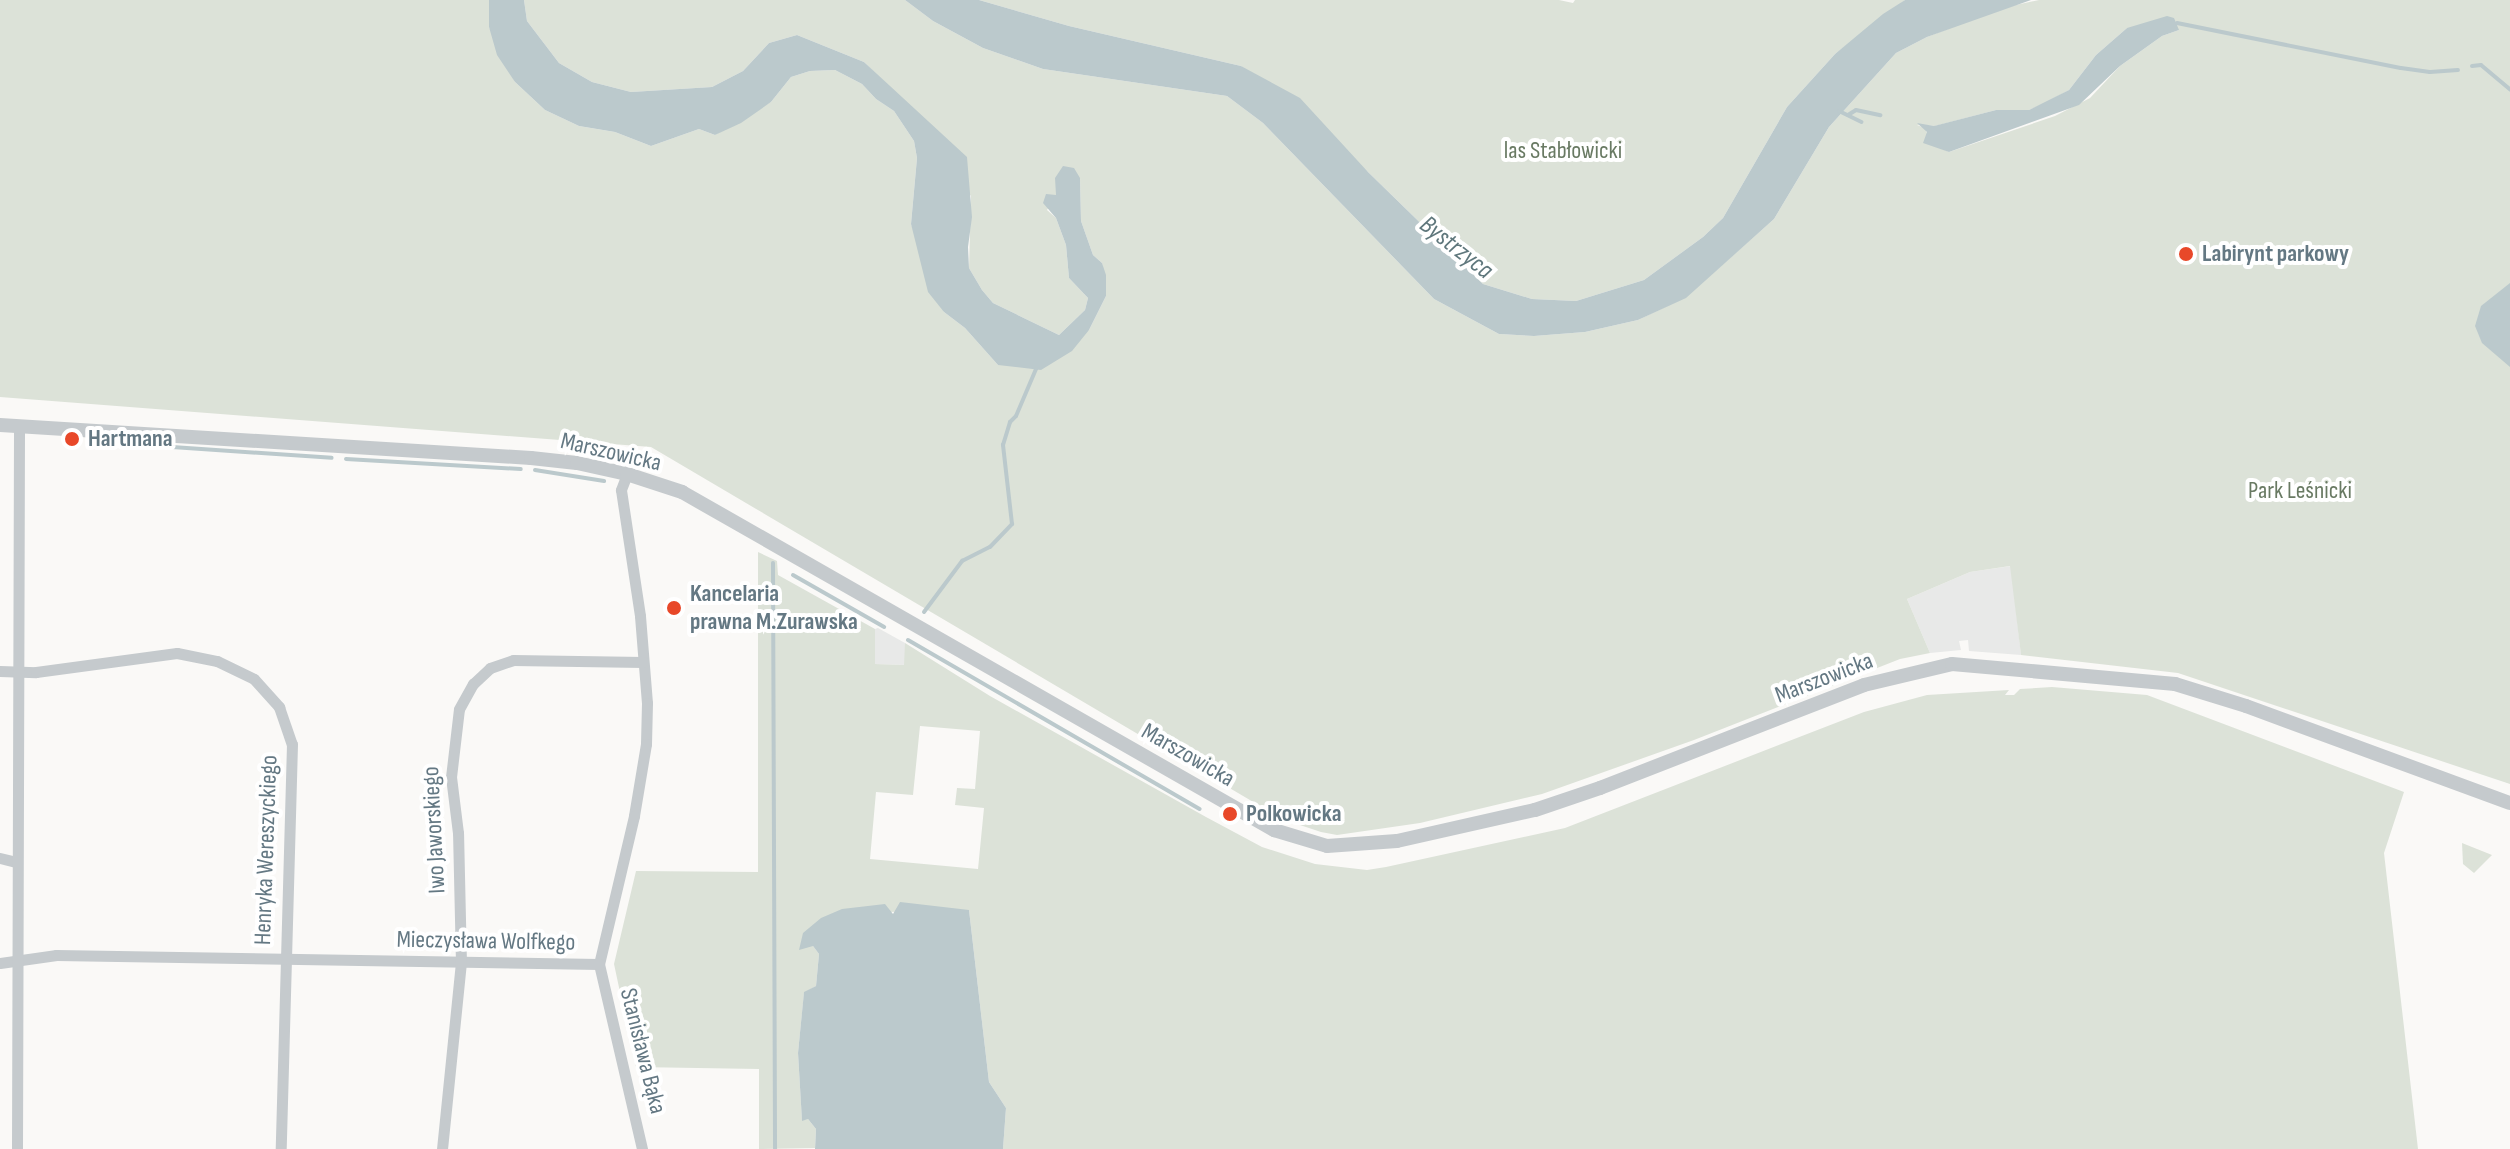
<!DOCTYPE html>
<html>
<head>
<meta charset="utf-8">
<style>
  body { margin:0 }
  #map { position:relative; width:2510px; height:1149px; overflow:hidden; background:#faf9f7; font-family:"Sofia Sans Condensed",sans-serif }
  div>[style] { position:absolute }
  .built>* { inset:0; background:#e8e9e8 }
  .green>* { inset:0; background:#dce2d8 }
  .water>* { inset:0; background:#bbc9cc }
  .stream>* { height:4px; margin:-2px; padding:0 2px; transform-origin:2px; border-radius:2px; background:#bbc9cc }
  .minor>* { height:11px; margin:-5.5px; padding:0 5.5px; transform-origin:5.5px; border-radius:5.5px; background:#c5cacd }
  .tertiary>* { height:14px; margin:-7px; padding:0 7px; transform-origin:7px; border-radius:7px; background:#c5cacd }
  .dots>* { width:22px; height:22px; translate:-50% -50%; box-sizing:border-box; border:4px solid #fff; border-radius:50% }
  span { translate:-50% -50%; white-space:nowrap; text-align:center; line-height:1.15; -webkit-text-stroke:8px #fff; paint-order:stroke }
  .park-label { font-size:24px; color:#697a63 }
  .poi-label { font-size:24px; color:#647883; font-weight:700 }
  .left { translate:0 -50%; text-align:left }
  .street-label { font-size:24px; color:#647883 }
  .water-label { font-size:26px; color:#5f777c; font-style:italic }
</style>
</head>
<body>
<div id="map">
  <div class="built">
    <div style="clip-path:polygon(2011px 566px,2021px 655px,1969px 651px,1968px 640px,1959px 641px,1961px 650px,1930px 653px,1907px 599px,1970px 572px)"></div>
    <div style="clip-path:polygon(878px 628px,905px 643px,905px 665px,874px 664px,875px 629px)"></div>
  </div>
  <div class="green">
    <div style="clip-path:polygon(evenodd,0 0,489px 0,489px 27px,515px 82px,545px 110px,579px 126px,615px 132px,651px 146px,699px 129px,715px 135px,771px 102px,791px 77px,810px 71px,835px 70px,862px 84px,876px 99px,894px 111px,914px 141px,917px 158px,911px 224px,944px 312px,965px 328px,998px 365px,1089px 330px,1106px 296px,1102px 263px,1093px 255px,1081px 221px,1080px 178px,1056px 195px,1047px 210px,1056px 218px,1066px 245px,1069px 278px,1088px 298px,1085px 310px,1059px 335px,993px 303px,982px 290px,969px 268px,971px 196px,898px 95px,864px 62px,797px 35px,769px 43px,743px 71px,712px 87px,631px 92px,592px 82px,559px 63px,527px 21px,524px 0,905px 0,933px 21px,983px 48px,1043px 69px,1227px 96px,1263px 123px,1434px 299px,1499px 334px,1534px 336px,1585px 332px,1638px 320px,1686px 297px,1774px 219px,1829px 127px,1896px 53px,1927px 37px,2002px 8px,2039px 0,2510px 0,2510px 784px,2178px 673px,2021px 655px,2010px 566px,1970px 572px,1907px 599px,1930px 653px,1900px 659px,1694px 740px,1542px 794px,1420px 823px,1337px 835px,1321px 832px,1282px 819px,651px 447px,0 397px,0 0,2127px 28px,2179px 30px,2162px 36px,2120px 66px,2090px 98px,2055px 116px,1949px 152px,1931px 143px,1925px 128px,1917px 125px,1935px 126px,1996px 110px,2029px 110px,2045px 103px,2069px 90px,2096px 55px,2127px 28px)"></div>
    <div style="clip-path:polygon(979px 0,1559px 0,1573px 3px,1575px 0,1905px 0,1835px 54px,1787px 107px,1723px 218px,1703px 237px,1644px 280px,1576px 301px,1532px 299px,1483px 284px,1368px 172px,1241px 66px,1069px 26px)"></div>
    <div style="clip-path:polygon(evenodd,758px 552px,777px 561px,778px 575px,875px 629px,875px 664px,904px 665px,905px 643px,990px 696px,1206px 817px,1262px 847px,1315px 864px,1367px 870px,1386px 867px,1565px 828px,1864px 712px,1927px 695px,2009px 690px,2005px 695px,2014px 695px,2020px 689px,2052px 687px,2147px 695px,2404px 792px,2384px 853px,2418px 1149px,1003px 1149px,1006px 1108px,989px 1082px,969px 910px,889px 912px,813px 946px,819px 954px,816px 986px,804px 993px,798px 1053px,802px 1120px,808px 1119px,816px 1129px,815px 1148px,759px 1149px,759px 1069px,636px 1067px,614px 964px,636px 871px,758px 872px,758px 552px,920px 726px,980px 731px,975px 789px,957px 788px,955px 805px,984px 808px,978px 869px,870px 859px,876px 792px,913px 795px,920px 726px)"></div>
    <div style="clip-path:polygon(2462px 843px,2492px 855px,2474px 873px,2463px 864px)"></div>
  </div>
  <div class="water">
    <div style="clip-path:polygon(489px 0,524px 0,527px 21px,559px 63px,592px 82px,631px 92px,712px 87px,743px 71px,769px 43px,797px 35px,864px 62px,967px 157px,972px 217px,968px 247px,969px 268px,982px 290px,993px 303px,1059px 335px,1085px 310px,1088px 298px,1069px 278px,1066px 245px,1056px 218px,1043px 203px,1046px 194px,1056px 195px,1055px 178px,1063px 166px,1074px 168px,1080px 178px,1081px 221px,1093px 255px,1102px 263px,1106px 275px,1106px 296px,1089px 330px,1072px 351px,1041px 370px,998px 365px,965px 328px,944px 312px,928px 292px,911px 224px,917px 158px,914px 141px,894px 111px,876px 99px,862px 84px,835px 70px,810px 71px,791px 77px,771px 102px,741px 123px,715px 135px,699px 129px,651px 146px,615px 132px,579px 126px,545px 110px,515px 82px,497px 55px,489px 27px)"></div>
    <div style="clip-path:polygon(905px 0,979px 0,1069px 26px,1241px 66px,1300px 98px,1368px 172px,1483px 284px,1532px 299px,1576px 301px,1644px 280px,1703px 237px,1723px 218px,1787px 107px,1835px 54px,1883px 14px,1905px 0,2031px 0,1927px 37px,1896px 53px,1829px 127px,1774px 219px,1686px 298px,1638px 320px,1585px 332px,1534px 336px,1499px 334px,1434px 299px,1263px 123px,1227px 96px,1043px 69px,983px 48px,933px 21px)"></div>
    <div style="clip-path:polygon(2167px 16px,2174px 18px,2179px 30px,2162px 36px,2120px 66px,2079px 105px,1949px 152px,1923px 143px,1927px 132px,1917px 123px,1934px 126px,1996px 110px,2029px 110px,2069px 90px,2096px 55px,2127px 28px)"></div>
    <div style="clip-path:polygon(2510px 283px,2510px 367px,2482px 343px,2475px 326px,2481px 306px)"></div>
    <div style="clip-path:polygon(900px 902px,969px 910px,989px 1082px,1006px 1108px,1003px 1149px,815px 1149px,816px 1129px,808px 1119px,802px 1121px,798px 1053px,804px 992px,816px 986px,819px 954px,813px 946px,799px 950px,803px 933px,821px 918px,842px 909px,885px 904px,893px 914px)"></div>
  </div>
  <div class="stream">
    <div style="left:2177px;top:23px;width:228px;rotate:11.4deg"></div>
    <div style="left:2401px;top:68px;width:29px;rotate:8deg"></div>
    <div style="left:2430px;top:72px;width:28px;rotate:-4deg"></div>
    <div style="left:2472px;top:66px;width:9px;rotate:-6deg"></div>
    <div style="left:2481px;top:65px;width:38px;rotate:40deg"></div>
    <div style="left:1839px;top:111px;width:25px;rotate:26deg"></div>
    <div style="left:1848px;top:115px;width:9px;rotate:-32deg"></div>
    <div style="left:1856px;top:110px;width:25px;rotate:12deg"></div>
    <div style="left:91px;top:442px;width:38px;rotate:5deg"></div>
    <div style="left:143px;top:445px;width:189px;rotate:3.9deg"></div>
    <div style="left:346px;top:459px;width:175px;rotate:3.3deg"></div>
    <div style="left:535px;top:470px;width:70px;rotate:9.1deg"></div>
    <div style="left:773px;top:563px;width:586px;rotate:89.8deg"></div>
    <div style="left:793px;top:575px;width:105px;rotate:29.7deg"></div>
    <div style="left:924px;top:612px;width:64px;rotate:-53.3deg"></div>
    <div style="left:962px;top:561px;width:31px;rotate:-27deg"></div>
    <div style="left:990px;top:547px;width:32px;rotate:-46deg"></div>
    <div style="left:1012px;top:524px;width:80px;rotate:-96.5deg"></div>
    <div style="left:1003px;top:445px;width:24px;rotate:-73deg"></div>
    <div style="left:1010px;top:422px;width:8px;rotate:-45deg"></div>
    <div style="left:1016px;top:416px;width:51px;rotate:-66.9deg"></div>
    <div style="left:908px;top:640px;width:337px;rotate:30.1deg"></div>
  </div>
  <div class="minor">
    <div style="left:627px;top:474px;width:17px;rotate:111deg"></div>
    <div style="left:621px;top:490px;width:127px;rotate:81.4deg"></div>
    <div style="left:640px;top:616px;width:87px;rotate:85.4deg"></div>
    <div style="left:647px;top:703px;width:41px;rotate:91.4deg"></div>
    <div style="left:646px;top:744px;width:73px;rotate:99.5deg"></div>
    <div style="left:634px;top:816px;width:152px;rotate:103.3deg"></div>
    <div style="left:599px;top:964px;width:190px;rotate:76.9deg"></div>
    <div style="left:0;top:671px;width:36px;rotate:2deg"></div>
    <div style="left:36px;top:672px;width:142px;rotate:-7.7deg"></div>
    <div style="left:177px;top:653px;width:41px;rotate:11.3deg"></div>
    <div style="left:217px;top:661px;width:41px;rotate:25.9deg"></div>
    <div style="left:254px;top:679px;width:38px;rotate:48deg"></div>
    <div style="left:279px;top:707px;width:39px;rotate:71deg"></div>
    <div style="left:292px;top:744px;width:405px;rotate:91.6deg"></div>
    <div style="left:0;top:858px;width:16px;rotate:14deg"></div>
    <div style="left:0;top:963px;width:57px;rotate:-8.1deg"></div>
    <div style="left:56px;top:955px;width:543px;rotate:0.95deg"></div>
    <div style="left:17px;top:1149px;width:723px;rotate:-89.84deg"></div>
    <div style="left:442px;top:1149px;width:187px;rotate:-84.2deg"></div>
    <div style="left:461px;top:963px;width:130px;rotate:-91.3deg"></div>
    <div style="left:458px;top:833px;width:56px;rotate:-97.1deg"></div>
    <div style="left:451px;top:777px;width:68px;rotate:-83.3deg"></div>
    <div style="left:459px;top:709px;width:29px;rotate:-61deg"></div>
    <div style="left:473px;top:684px;width:23px;rotate:-43deg"></div>
    <div style="left:490px;top:668px;width:24px;rotate:-19deg"></div>
    <div style="left:513px;top:660px;width:130px;rotate:0.9deg"></div>
  </div>
  <div class="tertiary">
    <div style="left:0;top:425px;width:532px;rotate:3.56deg"></div>
    <div style="left:531px;top:458px;width:46px;rotate:6.2deg"></div>
    <div style="left:577px;top:463px;width:51px;rotate:12.4deg"></div>
    <div style="left:627px;top:474px;width:58px;rotate:18.1deg"></div>
    <div style="left:682px;top:492px;width:682px;rotate:29.72deg"></div>
    <div style="left:1274px;top:830px;width:55px;rotate:16.8deg"></div>
    <div style="left:1327px;top:846px;width:70px;rotate:-4.1deg"></div>
    <div style="left:1397px;top:841px;width:141px;rotate:-12.7deg"></div>
    <div style="left:1535px;top:810px;width:69px;rotate:-18.7deg"></div>
    <div style="left:1600px;top:788px;width:283px;rotate:-21.3deg"></div>
    <div style="left:1864px;top:685px;width:90px;rotate:-13.4deg"></div>
    <div style="left:1952px;top:664px;width:224px;rotate:5.1deg"></div>
    <div style="left:2175px;top:684px;width:74px;rotate:17.2deg"></div>
    <div style="left:2246px;top:706px;width:281px;rotate:20.2deg"></div>
  </div>
  <div class="dots">
    <div style="left:2186px;top:254px;background:#e84829"></div>
    <div style="left:72px;top:439px;background:#e84829"></div>
    <div style="left:674px;top:608px;background:#e84829"></div>
    <div style="left:1230px;top:814px;background:#e84829"></div>
  </div>
  <div class="park-label">
    <span style="left:1563px;top:151px">las Stabłowicki</span>
    <span style="left:2300px;top:491px">Park Leśnicki</span>
  </div>
  <div class="poi-label">
    <span class="left" style="left:2202px;top:254px">Labirynt parkowy</span>
    <span class="left" style="left:88px;top:439px">Hartmana</span>
    <span class="left" style="left:690px;top:608px">Kancelaria<br>prawna M.Zurawska</span>
    <span class="left" style="left:1246px;top:814px">Polkowicka</span>
  </div>
  <div class="street-label">
    <span style="left:611px;top:452px;rotate:13deg">Marszowicka</span>
    <span style="left:1824px;top:678px;rotate:-21deg">Marszowicka</span>
    <span style="left:1188px;top:755px;rotate:30deg">Marszowicka</span>
    <span style="left:434px;top:830px;rotate:-93deg">Iwo Jaworskiego</span>
    <span style="left:266px;top:850px;rotate:-88deg">Henryka Wereszyckiego</span>
    <span style="left:486px;top:941px;rotate:1deg">Mieczysława Wolfkego</span>
    <span style="left:643px;top:1051px;rotate:76deg">Stanisława Bąka</span>
  </div>
  <div class="water-label">
    <span style="left:1456px;top:248px;rotate:38deg">Bystrzyca</span>
  </div>
</div>
</body>
</html>
